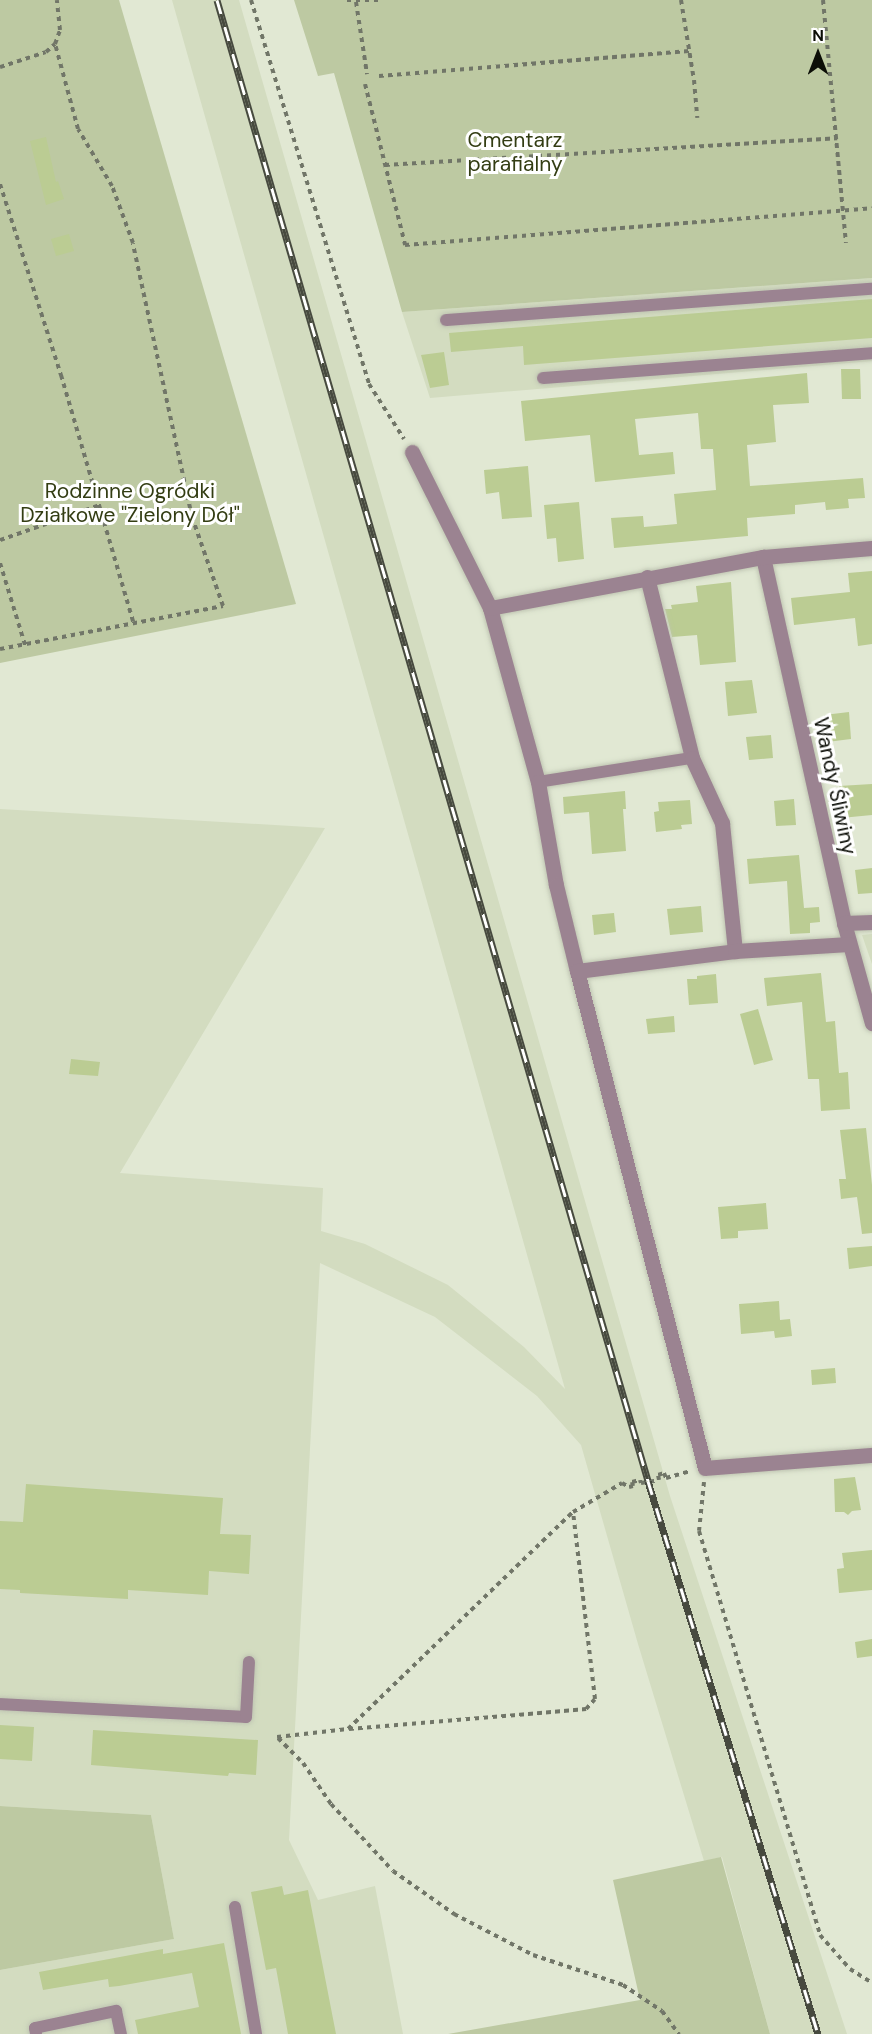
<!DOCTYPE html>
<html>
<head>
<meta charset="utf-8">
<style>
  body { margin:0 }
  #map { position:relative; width:872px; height:2034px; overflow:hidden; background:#e1e8d3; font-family:"DM Sans",sans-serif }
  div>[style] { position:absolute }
  .built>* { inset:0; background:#d3dcc0 }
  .green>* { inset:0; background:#bdc9a2 }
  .building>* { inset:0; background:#bbcc93 }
  .path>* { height:4px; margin-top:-2px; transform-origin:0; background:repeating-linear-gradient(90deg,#717668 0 4.5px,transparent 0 9px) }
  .roads { filter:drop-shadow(0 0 2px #bfc5b2) drop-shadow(0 0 2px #bfc5b2) }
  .lane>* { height:12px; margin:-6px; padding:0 6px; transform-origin:6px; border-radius:6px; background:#9b8391 }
  .street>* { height:15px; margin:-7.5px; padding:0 7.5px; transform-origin:7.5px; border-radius:7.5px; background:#9b8391 }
  .rail>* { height:7px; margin-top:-3.5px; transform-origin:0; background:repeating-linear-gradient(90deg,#fff 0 14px,#474a3f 0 28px); box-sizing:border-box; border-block:2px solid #474a3f }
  span { translate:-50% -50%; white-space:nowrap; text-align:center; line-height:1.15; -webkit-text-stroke:6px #fff; paint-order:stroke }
  .park-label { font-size:21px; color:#333d13 }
  .street-label { font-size:21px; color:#0c0e07 }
  .north { position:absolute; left:788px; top:24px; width:60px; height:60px; -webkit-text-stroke:4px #fff; paint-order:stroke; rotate:0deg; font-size:16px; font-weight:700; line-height:24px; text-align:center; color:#0c0e07 }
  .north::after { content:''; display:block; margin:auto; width:21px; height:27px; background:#0c0e07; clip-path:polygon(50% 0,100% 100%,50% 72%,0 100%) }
</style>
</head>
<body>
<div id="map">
  <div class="built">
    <div style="clip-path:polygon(172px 0,239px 0,670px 1496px,847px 2034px,770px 2034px,722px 1857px,704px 1861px,638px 1644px,581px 1445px,537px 1396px,435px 1317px,320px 1263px,289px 1840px,318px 1900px,375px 1886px,403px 2034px,0 2034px,0 1970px,174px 1939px,151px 1815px,0 1806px,0 809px,325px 828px,120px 1173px,323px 1188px,321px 1231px,365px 1244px,448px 1285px,524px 1347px,565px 1389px)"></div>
    <div style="clip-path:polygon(872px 278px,872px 361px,430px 398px,402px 312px)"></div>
    <div style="clip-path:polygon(872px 934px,872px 964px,862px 935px)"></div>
  </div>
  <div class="green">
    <div style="clip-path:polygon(0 0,119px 0,296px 604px,0 663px)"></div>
    <div style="clip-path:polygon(294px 0,872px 0,872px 278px,402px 312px,334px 73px,318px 76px)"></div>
    <div style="clip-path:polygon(0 1806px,151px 1815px,174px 1939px,0 1970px)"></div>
    <div style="clip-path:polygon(721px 1857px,770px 2034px,448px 2034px,640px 2000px,613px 1880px)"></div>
  </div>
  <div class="building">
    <div style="clip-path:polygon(46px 137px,56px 182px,58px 181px,64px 199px,46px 205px,30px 141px)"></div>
    <div style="clip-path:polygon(69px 234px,74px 251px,56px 256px,51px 239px)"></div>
    <div style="clip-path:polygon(872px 299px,872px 338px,524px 365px,523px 346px,451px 352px,449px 333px)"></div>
    <div style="clip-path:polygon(444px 352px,449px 385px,430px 388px,421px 355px)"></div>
    <div style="clip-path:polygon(841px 369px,860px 369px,861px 399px,842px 399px)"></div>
    <div style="clip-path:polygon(807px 373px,809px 403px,773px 405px,776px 442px,747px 445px,750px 486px,863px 478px,865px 498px,848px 499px,849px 508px,826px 510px,825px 502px,795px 505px,795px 514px,747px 518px,748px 536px,614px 548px,611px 518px,643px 516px,644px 527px,677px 524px,674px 494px,716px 490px,713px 449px,701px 449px,698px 413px,635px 419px,639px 455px,673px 452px,675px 474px,595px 482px,590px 435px,525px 441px,521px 401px)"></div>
    <div style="clip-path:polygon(528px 466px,532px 517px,502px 519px,499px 492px,486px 494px,484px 470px)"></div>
    <div style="clip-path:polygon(579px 502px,584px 559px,558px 562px,556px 538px,547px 539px,544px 505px)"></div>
    <div style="clip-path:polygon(872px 571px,872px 644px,858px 646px,855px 618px,794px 625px,791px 598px,850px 592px,848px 573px)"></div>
    <div style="clip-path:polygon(731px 582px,736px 662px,700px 665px,697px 635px,672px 637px,665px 609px,672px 609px,671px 605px,698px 602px,696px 586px)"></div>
    <div style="clip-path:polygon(752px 680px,757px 713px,728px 716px,725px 682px)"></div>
    <div style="clip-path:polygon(849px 712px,851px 739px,827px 742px,824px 715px)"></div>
    <div style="clip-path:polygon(771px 735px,773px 758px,749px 760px,746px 737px)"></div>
    <div style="clip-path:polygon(872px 784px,872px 815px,841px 818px,839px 786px)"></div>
    <div style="clip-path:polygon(625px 791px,626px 809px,623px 809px,626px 851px,592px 854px,589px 812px,564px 814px,563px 797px)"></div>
    <div style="clip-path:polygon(794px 799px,796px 825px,776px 826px,774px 801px)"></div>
    <div style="clip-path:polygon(690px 800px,692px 824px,681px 825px,682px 829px,656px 832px,654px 812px,659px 811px,658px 802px)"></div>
    <div style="clip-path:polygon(799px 855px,804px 908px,819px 907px,820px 922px,810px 923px,810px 933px,790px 934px,787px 881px,749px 884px,747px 859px)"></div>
    <div style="clip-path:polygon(872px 868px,872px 893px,858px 894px,855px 870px)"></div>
    <div style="clip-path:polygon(701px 906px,703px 932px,670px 935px,667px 909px)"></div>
    <div style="clip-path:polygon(614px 913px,616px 932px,594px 935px,592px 915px)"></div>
    <div style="clip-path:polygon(821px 973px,826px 1022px,835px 1021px,839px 1073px,848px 1072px,850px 1109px,821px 1111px,819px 1079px,808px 1079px,802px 1002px,767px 1006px,764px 978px)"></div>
    <div style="clip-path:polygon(716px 974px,718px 1003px,689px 1005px,687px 979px,697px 979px,697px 976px)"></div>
    <div style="clip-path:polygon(758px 1009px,773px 1060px,754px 1065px,740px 1014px)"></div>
    <div style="clip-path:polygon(674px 1016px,675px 1032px,648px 1034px,646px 1019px)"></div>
    <div style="clip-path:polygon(71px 1059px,100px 1062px,98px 1076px,69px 1074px)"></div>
    <div style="clip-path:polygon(866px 1128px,872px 1185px,872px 1233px,862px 1234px,857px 1197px,841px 1199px,839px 1179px,846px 1179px,840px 1130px)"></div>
    <div style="clip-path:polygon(766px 1203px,768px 1229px,738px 1231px,738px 1238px,721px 1239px,718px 1207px)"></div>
    <div style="clip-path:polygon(872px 1246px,872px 1266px,849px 1269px,847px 1248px)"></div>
    <div style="clip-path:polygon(779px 1301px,780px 1320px,790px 1319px,792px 1336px,775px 1338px,774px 1331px,741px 1334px,739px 1304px)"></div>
    <div style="clip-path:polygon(835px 1368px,836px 1383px,812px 1385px,811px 1370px)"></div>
    <div style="clip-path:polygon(855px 1477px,861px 1510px,852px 1511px,848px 1515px,844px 1512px,835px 1512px,834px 1479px)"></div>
    <div style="clip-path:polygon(26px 1484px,223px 1498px,220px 1534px,251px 1535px,249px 1574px,209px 1571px,208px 1595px,128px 1590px,128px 1599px,20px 1593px,20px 1590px,0 1589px,0 1521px,23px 1522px)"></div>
    <div style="clip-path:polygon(872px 1550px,872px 1590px,839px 1593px,837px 1569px,844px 1568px,842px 1553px)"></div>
    <div style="clip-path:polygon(872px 1639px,872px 1656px,857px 1658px,855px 1642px)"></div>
    <div style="clip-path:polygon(0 1725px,34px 1727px,32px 1761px,0 1759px)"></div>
    <div style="clip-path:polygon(93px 1730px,258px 1740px,256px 1775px,229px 1773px,228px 1776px,91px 1765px)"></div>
    <div style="clip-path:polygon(282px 1886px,284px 1895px,308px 1890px,336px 2034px,288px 2034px,276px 1968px,266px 1970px,251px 1892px)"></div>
    <div style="clip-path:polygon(224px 1943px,241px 2034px,138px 2034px,135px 2020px,199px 2007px,192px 1973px,119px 1986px,109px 1987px,108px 1979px,43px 1990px,39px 1972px,163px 1949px,163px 1954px)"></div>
  </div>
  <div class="path">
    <div style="left:251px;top:0;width:402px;rotate:72.9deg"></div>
    <div style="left:369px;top:384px;width:65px;rotate:57.5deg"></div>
    <div style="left:347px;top:0;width:34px"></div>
    <div style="left:681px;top:0;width:81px;rotate:80.8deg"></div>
    <div style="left:694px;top:80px;width:38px;rotate:85deg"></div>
    <div style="left:823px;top:0;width:244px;rotate:84.6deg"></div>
    <div style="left:356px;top:2px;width:73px;rotate:81.3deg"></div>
    <div style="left:0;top:67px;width:48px;rotate:-18.1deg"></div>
    <div style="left:46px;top:52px;width:12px;rotate:-42deg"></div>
    <div style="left:55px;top:44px;width:15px;rotate:-70deg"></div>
    <div style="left:60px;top:30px;width:30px;rotate:-96deg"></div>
    <div style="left:379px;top:76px;width:311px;rotate:-4.6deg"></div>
    <div style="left:365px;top:84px;width:166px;rotate:76deg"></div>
    <div style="left:405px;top:245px;width:468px;rotate:-4.5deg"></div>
    <div style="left:385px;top:165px;width:453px;rotate:-3.4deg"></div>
    <div style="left:0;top:184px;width:201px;rotate:72.3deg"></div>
    <div style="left:61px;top:375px;width:257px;rotate:73.7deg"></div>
    <div style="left:0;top:540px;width:106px;rotate:-19.3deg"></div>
    <div style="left:0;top:563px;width:86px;rotate:73deg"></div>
    <div style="left:0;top:649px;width:227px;rotate:-10.9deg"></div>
    <div style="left:223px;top:606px;width:94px;rotate:-109.2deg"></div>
    <div style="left:192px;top:517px;width:280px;rotate:-102.2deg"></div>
    <div style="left:133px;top:243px;width:61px;rotate:-110.2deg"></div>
    <div style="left:112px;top:186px;width:66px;rotate:-120.8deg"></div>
    <div style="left:78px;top:129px;width:88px;rotate:-105.1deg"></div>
    <div style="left:704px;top:1482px;width:49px;rotate:95.8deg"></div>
    <div style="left:699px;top:1531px;width:422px;rotate:73.3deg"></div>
    <div style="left:820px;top:1935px;width:45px;rotate:48.6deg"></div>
    <div style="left:850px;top:1969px;width:26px;rotate:32deg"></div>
    <div style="left:349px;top:1729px;width:238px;rotate:-4.8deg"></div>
    <div style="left:586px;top:1709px;width:13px;rotate:-48deg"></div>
    <div style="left:595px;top:1699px;width:188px;rotate:-96.7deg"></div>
    <div style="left:277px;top:1737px;width:71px;rotate:-6.4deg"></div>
    <div style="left:348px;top:1729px;width:313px;rotate:-44deg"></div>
    <div style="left:573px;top:1512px;width:57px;rotate:-30.6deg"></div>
    <div style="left:622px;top:1483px;width:8px;rotate:30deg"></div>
    <div style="left:629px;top:1487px;width:4px;rotate:-14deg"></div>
    <div style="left:633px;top:1486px;width:4px;rotate:-104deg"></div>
    <div style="left:632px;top:1482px;width:8px;rotate:-14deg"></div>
    <div style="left:640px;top:1480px;width:3px;rotate:72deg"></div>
    <div style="left:641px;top:1483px;width:18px;rotate:-9deg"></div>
    <div style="left:659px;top:1480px;width:5px;rotate:-101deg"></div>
    <div style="left:658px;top:1475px;width:6px;rotate:-18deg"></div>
    <div style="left:664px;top:1473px;width:5px;rotate:68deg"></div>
    <div style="left:666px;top:1478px;width:26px;rotate:-16deg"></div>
    <div style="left:278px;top:1738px;width:35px;rotate:45deg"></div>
    <div style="left:303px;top:1763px;width:50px;rotate:55.7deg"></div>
    <div style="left:331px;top:1804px;width:91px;rotate:47.2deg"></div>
    <div style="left:393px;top:1871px;width:75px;rotate:35.2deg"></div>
    <div style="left:454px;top:1914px;width:89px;rotate:27.4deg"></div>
    <div style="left:533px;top:1955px;width:95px;rotate:18.4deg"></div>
    <div style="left:623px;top:1985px;width:47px;rotate:33.7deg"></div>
    <div style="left:662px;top:2011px;width:29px;rotate:54deg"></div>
  </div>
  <div class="roads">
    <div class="lane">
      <div style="left:446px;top:320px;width:427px;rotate:-4.2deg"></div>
      <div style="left:543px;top:378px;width:330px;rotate:-4.3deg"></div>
      <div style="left:538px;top:782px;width:156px;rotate:-8.9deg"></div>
      <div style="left:0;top:1704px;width:246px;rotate:3deg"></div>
      <div style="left:246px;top:1717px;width:55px;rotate:-86.9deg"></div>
      <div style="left:235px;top:1907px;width:129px;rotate:80.6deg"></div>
      <div style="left:36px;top:2034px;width:6px;rotate:-99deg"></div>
      <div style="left:35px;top:2028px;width:83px;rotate:-11.9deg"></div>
      <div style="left:116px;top:2011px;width:24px;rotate:78deg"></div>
    </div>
    <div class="street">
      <div style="left:412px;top:452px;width:174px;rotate:63.4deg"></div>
      <div style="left:490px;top:608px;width:180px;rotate:74.6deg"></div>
      <div style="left:538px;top:782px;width:105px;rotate:80.1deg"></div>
      <div style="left:556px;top:885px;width:89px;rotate:76.3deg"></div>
      <div style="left:577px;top:971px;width:513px;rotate:75.56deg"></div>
      <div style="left:705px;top:1468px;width:168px;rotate:-4.5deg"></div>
      <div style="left:763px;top:557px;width:375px;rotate:77.5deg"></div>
      <div style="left:844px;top:923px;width:104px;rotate:74.4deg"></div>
      <div style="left:647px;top:577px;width:187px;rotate:76deg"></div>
      <div style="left:692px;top:758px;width:72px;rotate:65.2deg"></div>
      <div style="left:722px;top:823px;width:129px;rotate:84.2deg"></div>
      <div style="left:490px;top:608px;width:278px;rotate:-10.6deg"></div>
      <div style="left:763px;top:557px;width:109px;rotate:-4.7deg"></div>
      <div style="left:844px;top:923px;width:28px;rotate:-2deg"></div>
      <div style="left:577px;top:971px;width:159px;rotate:-7.2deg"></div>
      <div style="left:735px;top:951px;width:114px;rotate:-3.5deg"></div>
    </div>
  </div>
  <div class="rail">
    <div style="left:217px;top:0;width:1542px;rotate:73.77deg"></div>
    <div style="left:648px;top:1481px;width:579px;rotate:72.91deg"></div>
  </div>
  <div class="park-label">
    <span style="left:515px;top:152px">Cmentarz<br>parafialny</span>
    <span style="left:130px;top:503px">Rodzinne Ogródki<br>Działkowe "Zielony Dół"</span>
  </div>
  <div class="street-label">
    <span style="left:835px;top:786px;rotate:78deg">Wandy Śliwiny</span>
  </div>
  <div class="north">N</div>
</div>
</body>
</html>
